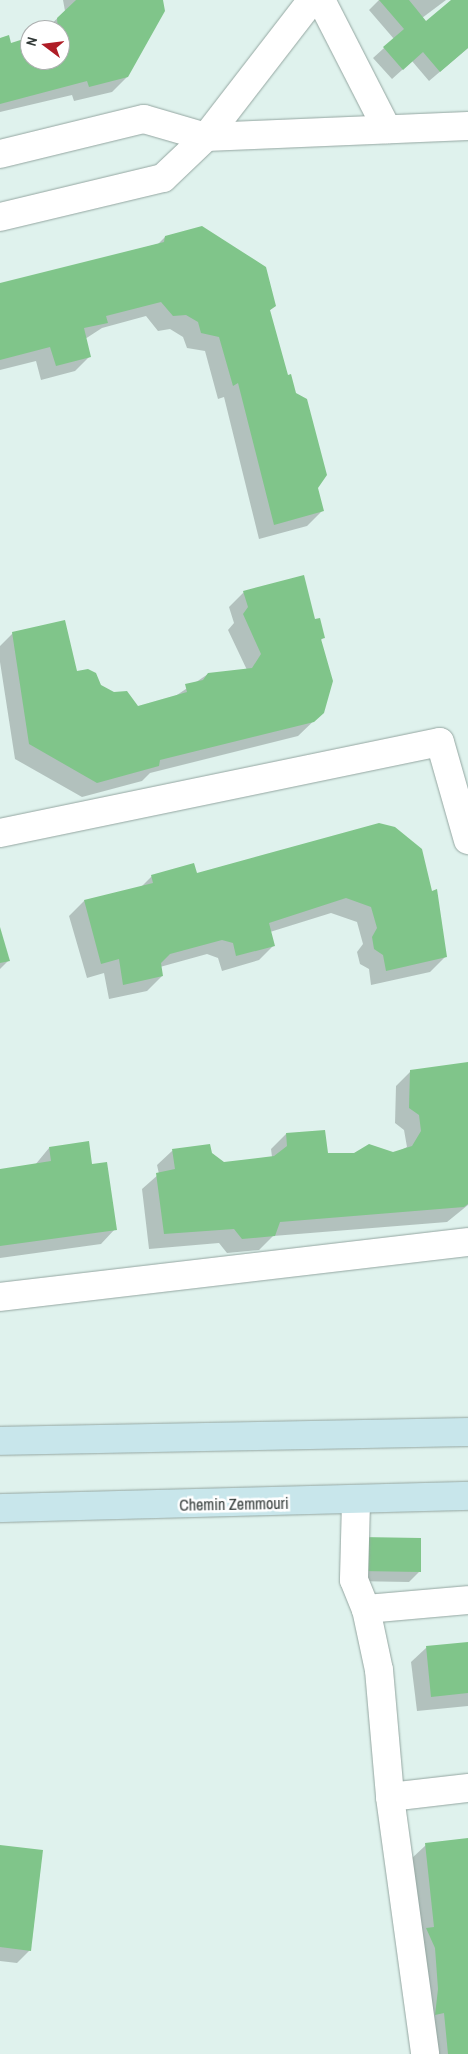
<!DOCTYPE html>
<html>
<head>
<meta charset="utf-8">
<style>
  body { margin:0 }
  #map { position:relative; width:468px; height:2054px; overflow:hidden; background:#dff2ed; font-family:"Archivo Narrow",sans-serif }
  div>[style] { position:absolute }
  .shadow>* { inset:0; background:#0003 }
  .building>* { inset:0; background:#80c58a }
  .roads { filter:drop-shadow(0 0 1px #94a6a1) drop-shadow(0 0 1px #94a6a1) }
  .street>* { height:28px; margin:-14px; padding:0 14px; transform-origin:14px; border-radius:14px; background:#fff }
  .secondary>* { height:28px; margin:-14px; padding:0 14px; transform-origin:14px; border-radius:14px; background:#c8e6eb }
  span { translate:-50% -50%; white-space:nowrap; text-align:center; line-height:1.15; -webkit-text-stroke:5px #fff; paint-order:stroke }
  .street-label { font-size:16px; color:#303836 }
  .north { position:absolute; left:20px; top:20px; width:50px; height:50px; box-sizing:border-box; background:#fff; border:1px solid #acafaf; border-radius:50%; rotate:285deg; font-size:14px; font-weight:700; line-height:20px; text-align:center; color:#303836 }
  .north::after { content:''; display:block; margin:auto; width:18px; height:22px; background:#af1d26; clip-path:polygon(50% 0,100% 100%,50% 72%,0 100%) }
</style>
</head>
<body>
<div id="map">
  <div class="shadow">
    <div style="clip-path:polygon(63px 0,162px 0,127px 77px,112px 92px,74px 101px,72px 95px,0 112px,0 39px,10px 44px,30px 39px,30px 60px,60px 60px,60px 30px,45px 30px,65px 11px)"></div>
    <div style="clip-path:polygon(379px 0,446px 0,422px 18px,426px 23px,453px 0,468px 0,468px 48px,429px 81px,412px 61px,392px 79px,373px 58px,394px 39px,369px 10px)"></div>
    <div style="clip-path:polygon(165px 237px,275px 306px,269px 311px,322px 511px,307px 526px,259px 539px,224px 397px,218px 399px,205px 351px,187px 348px,183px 337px,170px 329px,158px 331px,146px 316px,102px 328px,85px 339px,90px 356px,75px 371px,41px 380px,36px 361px,0 370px,0 285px,158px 244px)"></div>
    <div style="clip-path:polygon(244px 592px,314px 621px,324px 637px,320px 641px,323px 712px,298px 736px,150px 773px,142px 781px,82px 797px,15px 759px,0 662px,0 646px,13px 633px,137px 707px,174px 697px,208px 674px,247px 670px,228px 630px,234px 623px,229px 607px)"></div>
    <div style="clip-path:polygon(379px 824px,445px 957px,430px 972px,371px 985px,369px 969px,360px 964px,357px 952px,363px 944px,357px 922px,331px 913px,270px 932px,274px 945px,259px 960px,222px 971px,218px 958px,207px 954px,160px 967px,162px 976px,147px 991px,109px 999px,104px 973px,87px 978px,69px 916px,84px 901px,141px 887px,152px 876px,196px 874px)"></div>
    <div style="clip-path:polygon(0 929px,8px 961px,0 969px)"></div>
    <div style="clip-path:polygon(468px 1064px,468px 1205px,447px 1222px,273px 1236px,259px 1250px,227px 1253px,219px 1243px,149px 1249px,142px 1189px,159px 1174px,157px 1165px,172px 1151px,211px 1153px,224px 1163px,272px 1157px,271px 1149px,286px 1134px,327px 1155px,393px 1154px,407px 1147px,404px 1130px,395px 1123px,396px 1086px,411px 1071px)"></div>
    <div style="clip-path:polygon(49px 1148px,91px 1166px,115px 1229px,101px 1244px,0 1258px,0 1171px,35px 1165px)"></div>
    <div style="clip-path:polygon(351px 1549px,419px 1572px,409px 1582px,351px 1581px)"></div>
    <div style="clip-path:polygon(468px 1643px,468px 1706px,417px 1711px,411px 1662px,426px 1648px)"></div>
    <div style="clip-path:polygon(468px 1840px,468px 2054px,432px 2054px,411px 1859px,426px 1845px)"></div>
    <div style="clip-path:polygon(0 1846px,30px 1950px,17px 1963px,0 1961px)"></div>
  </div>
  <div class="building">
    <div style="clip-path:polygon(76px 0,163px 0,165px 11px,128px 77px,89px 87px,87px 81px,0 104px,0 38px,9px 35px,11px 43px,30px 37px,30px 60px,60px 60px,57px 18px)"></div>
    <div style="clip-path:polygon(379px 0,409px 0,426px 21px,451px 0,468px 0,468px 48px,440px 72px,423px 52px,403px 70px,383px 47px,404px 29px)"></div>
    <div style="clip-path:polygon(202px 226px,266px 267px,276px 306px,270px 310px,288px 375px,291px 374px,296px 393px,307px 399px,327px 475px,318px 488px,324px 511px,274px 525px,238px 383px,233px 386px,219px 337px,201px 333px,198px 322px,186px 315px,173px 316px,161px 302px,106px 316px,108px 323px,84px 328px,91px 357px,56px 366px,50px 347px,0 360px,0 283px,164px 242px,165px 236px)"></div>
    <div style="clip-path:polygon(304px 575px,315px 619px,320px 618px,325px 638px,321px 639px,333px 681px,324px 713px,314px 722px,160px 760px,159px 766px,97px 783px,29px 744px,12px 632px,65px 620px,77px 671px,88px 669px,96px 673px,101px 685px,114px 692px,127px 691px,138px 706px,187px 692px,185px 684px,203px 680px,208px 673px,252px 668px,261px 654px,243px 614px,248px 607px,243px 591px)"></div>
    <div style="clip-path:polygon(379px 823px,395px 827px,422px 849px,432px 891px,437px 889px,447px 957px,386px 971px,383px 955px,374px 949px,372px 937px,377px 928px,371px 907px,346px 898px,269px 923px,275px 946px,236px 956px,233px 943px,222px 940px,170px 954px,161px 963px,163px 976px,123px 985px,119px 959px,101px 964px,84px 900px,153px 883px,151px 875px,194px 863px,197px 873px)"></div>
    <div style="clip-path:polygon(0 927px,10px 961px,0 963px)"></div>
    <div style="clip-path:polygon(468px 1062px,468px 1204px,464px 1207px,280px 1222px,275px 1236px,242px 1239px,234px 1229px,164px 1234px,156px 1173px,175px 1169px,172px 1149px,210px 1144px,212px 1153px,224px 1162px,274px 1156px,287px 1146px,286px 1133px,325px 1130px,328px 1153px,354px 1153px,369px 1144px,393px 1152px,412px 1146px,421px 1131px,419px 1115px,409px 1108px,410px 1070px)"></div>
    <div style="clip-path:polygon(89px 1141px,92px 1164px,107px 1162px,117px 1230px,0 1246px,0 1169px,51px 1161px,49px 1147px)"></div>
    <div style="clip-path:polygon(361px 1537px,421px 1538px,421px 1572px,360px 1571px)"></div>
    <div style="clip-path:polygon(468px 1642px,468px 1693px,431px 1697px,426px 1646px)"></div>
    <div style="clip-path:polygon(468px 1838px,468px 2054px,448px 2054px,444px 2013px,435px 2015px,438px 1989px,435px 1948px,426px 1928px,434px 1927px,425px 1843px)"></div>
    <div style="clip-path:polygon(0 1845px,43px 1850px,31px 1951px,0 1947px)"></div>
  </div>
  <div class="roads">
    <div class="street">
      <div style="left:321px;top:0;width:145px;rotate:62.9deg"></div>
      <div style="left:0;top:154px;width:148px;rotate:-13.7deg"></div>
      <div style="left:144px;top:119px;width:65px;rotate:16.2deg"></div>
      <div style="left:206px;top:137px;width:262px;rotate:-2.4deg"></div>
      <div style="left:0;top:217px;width:168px;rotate:-13.5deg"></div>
      <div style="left:163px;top:178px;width:59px;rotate:-43.6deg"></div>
      <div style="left:206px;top:137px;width:173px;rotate:-52.3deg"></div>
      <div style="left:0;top:833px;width:449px;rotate:-11.7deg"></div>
      <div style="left:440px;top:742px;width:102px;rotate:74.1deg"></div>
      <div style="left:0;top:1297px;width:471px;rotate:-6.7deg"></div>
      <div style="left:356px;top:1502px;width:78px;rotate:91.5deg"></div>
      <div style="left:354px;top:1580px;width:31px;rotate:68deg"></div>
      <div style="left:366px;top:1609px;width:62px;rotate:78deg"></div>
      <div style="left:379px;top:1670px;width:127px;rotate:85deg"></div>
      <div style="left:390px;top:1797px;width:259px;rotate:82.2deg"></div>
      <div style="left:366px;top:1609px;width:102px;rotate:-5deg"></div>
      <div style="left:390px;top:1797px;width:79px;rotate:-6.6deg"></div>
    </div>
    <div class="secondary">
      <div style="left:0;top:1441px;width:468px;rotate:-1.1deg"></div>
      <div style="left:0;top:1508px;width:468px;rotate:-1.5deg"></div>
    </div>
  </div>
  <div class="street-label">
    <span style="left:234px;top:1504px;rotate:-1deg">Chemin Zemmouri</span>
  </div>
  <div class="north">N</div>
</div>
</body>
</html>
